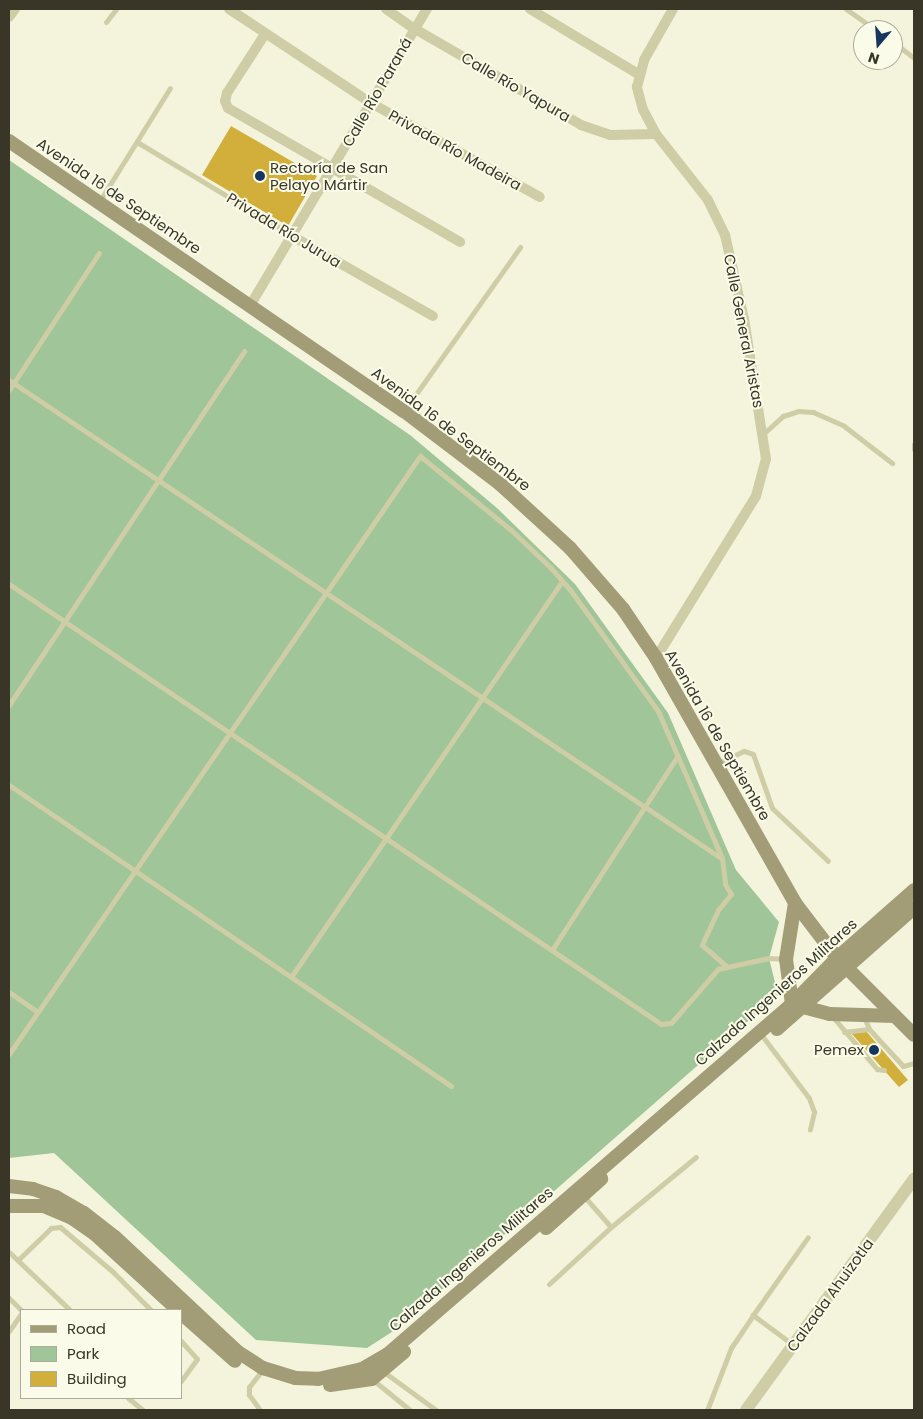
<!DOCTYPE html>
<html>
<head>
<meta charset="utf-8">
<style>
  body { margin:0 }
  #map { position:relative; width:923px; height:1419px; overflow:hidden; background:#f3f4db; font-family:Poppins,sans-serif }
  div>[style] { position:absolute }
  .green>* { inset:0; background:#9fc599 }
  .building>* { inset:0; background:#d2af3b }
  .service>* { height:5px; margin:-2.5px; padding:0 2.5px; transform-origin:2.5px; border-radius:2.5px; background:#cecda5 }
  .minor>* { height:10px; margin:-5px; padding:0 5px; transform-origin:5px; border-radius:5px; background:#cecda5 }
  .tertiary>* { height:12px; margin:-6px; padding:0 6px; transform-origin:6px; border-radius:6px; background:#cecda5 }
  .secondary>* { height:14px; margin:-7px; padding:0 7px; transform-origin:7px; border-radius:7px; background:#a29d76 }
  .dots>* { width:14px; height:14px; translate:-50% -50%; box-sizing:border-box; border:2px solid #fafbe8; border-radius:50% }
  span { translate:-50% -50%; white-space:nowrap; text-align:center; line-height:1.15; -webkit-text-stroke:4px #fafbe8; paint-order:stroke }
  .street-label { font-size:15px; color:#393627 }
  .poi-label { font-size:15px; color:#393627 }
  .left { translate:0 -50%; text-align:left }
  .right { translate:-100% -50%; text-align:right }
  .frame { position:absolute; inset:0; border:10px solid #393627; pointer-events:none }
  .legend { position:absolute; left:20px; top:1309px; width:162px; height:90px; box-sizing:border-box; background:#fafbe8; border:1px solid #adac9b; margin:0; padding:6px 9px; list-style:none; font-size:15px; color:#393627 }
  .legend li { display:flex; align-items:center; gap:10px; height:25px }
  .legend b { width:25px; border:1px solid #adac9b }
  .north { position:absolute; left:853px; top:20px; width:50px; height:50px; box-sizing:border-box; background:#fafbe8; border:1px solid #adac9b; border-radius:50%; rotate:198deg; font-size:14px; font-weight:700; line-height:20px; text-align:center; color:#393627 }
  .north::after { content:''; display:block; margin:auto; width:18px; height:22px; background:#18355f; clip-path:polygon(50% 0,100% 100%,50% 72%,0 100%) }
</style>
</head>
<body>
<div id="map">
  <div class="green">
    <div style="clip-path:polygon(9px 160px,410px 435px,497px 508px,575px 584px,668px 713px,736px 870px,779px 922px,769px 958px,778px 995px,398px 1328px,367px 1348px,256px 1340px,54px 1153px,9px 1158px)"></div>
  </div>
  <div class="building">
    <div style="clip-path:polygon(231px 126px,317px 176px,288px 226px,202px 175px)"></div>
    <div style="clip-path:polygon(866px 1031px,908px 1080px,899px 1087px,851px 1033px)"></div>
  </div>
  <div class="service">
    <div style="left:846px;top:9px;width:37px;rotate:35deg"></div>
    <div style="left:106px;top:22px;width:16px;rotate:-52deg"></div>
    <div style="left:893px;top:42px;width:26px;rotate:37deg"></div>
    <div style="left:137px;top:142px;width:181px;rotate:31deg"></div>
    <div style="left:99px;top:202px;width:134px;rotate:-58.1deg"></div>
    <div style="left:9px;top:380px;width:858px;rotate:33.88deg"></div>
    <div style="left:9px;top:390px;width:164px;rotate:-56.7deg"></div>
    <div style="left:404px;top:411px;width:201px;rotate:-54.7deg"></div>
    <div style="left:763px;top:434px;width:27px;rotate:-42deg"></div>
    <div style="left:783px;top:416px;width:16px;rotate:-18deg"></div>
    <div style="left:798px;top:411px;width:15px;rotate:4deg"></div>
    <div style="left:813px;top:412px;width:34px;rotate:24deg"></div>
    <div style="left:844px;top:426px;width:61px;rotate:37.6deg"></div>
    <div style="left:914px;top:444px;width:5px;rotate:90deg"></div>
    <div style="left:9px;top:584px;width:787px;rotate:34.01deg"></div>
    <div style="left:661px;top:1024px;width:10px;rotate:-6deg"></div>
    <div style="left:671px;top:1023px;width:72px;rotate:-49deg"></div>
    <div style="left:718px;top:969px;width:52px;rotate:-12.2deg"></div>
    <div style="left:769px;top:958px;width:16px;rotate:4deg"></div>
    <div style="left:9px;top:705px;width:425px;rotate:-56.4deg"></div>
    <div style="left:717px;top:764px;width:30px;rotate:-26deg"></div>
    <div style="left:744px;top:751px;width:9px;rotate:18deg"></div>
    <div style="left:753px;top:754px;width:57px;rotate:70.6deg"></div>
    <div style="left:772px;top:808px;width:77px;rotate:43.4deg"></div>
    <div style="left:9px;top:785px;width:535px;rotate:34.25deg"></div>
    <div style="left:552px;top:950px;width:230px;rotate:-57.1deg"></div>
    <div style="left:291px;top:977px;width:480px;rotate:-55.6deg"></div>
    <div style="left:9px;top:992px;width:35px;rotate:35deg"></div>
    <div style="left:832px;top:1016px;width:70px;rotate:49.7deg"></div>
    <div style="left:877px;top:1069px;width:7px;rotate:8deg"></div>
    <div style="left:864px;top:1017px;width:13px;rotate:67deg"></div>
    <div style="left:869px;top:1029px;width:50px;rotate:47.4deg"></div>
    <div style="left:903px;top:1066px;width:11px;rotate:-15deg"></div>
    <div style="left:844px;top:1032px;width:25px;rotate:-7deg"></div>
    <div style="left:760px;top:1033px;width:81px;rotate:53deg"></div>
    <div style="left:809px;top:1098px;width:15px;rotate:70deg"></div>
    <div style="left:814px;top:1112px;width:18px;rotate:103deg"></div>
    <div style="left:9px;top:1054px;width:726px;rotate:-55.5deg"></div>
    <div style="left:420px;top:456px;width:117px;rotate:39.1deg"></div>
    <div style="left:511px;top:530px;width:55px;rotate:43.5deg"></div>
    <div style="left:551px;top:568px;width:30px;rotate:49deg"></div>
    <div style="left:571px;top:591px;width:148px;rotate:54.1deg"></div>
    <div style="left:658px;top:711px;width:160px;rotate:66.5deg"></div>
    <div style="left:722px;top:858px;width:26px;rotate:83deg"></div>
    <div style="left:725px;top:884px;width:12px;rotate:59deg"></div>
    <div style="left:731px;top:894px;width:21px;rotate:129deg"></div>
    <div style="left:718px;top:910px;width:38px;rotate:115deg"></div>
    <div style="left:702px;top:945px;width:32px;rotate:41deg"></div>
    <div style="left:611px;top:1227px;width:110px;rotate:-39.5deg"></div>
    <div style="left:9px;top:1252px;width:84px;rotate:43.6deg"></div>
    <div style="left:18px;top:1260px;width:46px;rotate:-44.1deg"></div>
    <div style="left:51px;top:1228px;width:9px;rotate:-6deg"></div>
    <div style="left:60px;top:1227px;width:70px;rotate:40.3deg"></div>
    <div style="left:113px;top:1272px;width:54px;rotate:45deg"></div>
    <div style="left:549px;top:1284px;width:84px;rotate:-42.6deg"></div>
    <div style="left:611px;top:1227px;width:43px;rotate:-131.2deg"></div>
    <div style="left:9px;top:1298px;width:17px;rotate:45deg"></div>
    <div style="left:9px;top:1331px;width:21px;rotate:-55deg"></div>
    <div style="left:181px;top:1341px;width:24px;rotate:48deg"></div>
    <div style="left:197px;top:1359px;width:27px;rotate:126deg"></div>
    <div style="left:792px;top:1344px;width:49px;rotate:-143.4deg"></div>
    <div style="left:753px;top:1315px;width:95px;rotate:-54.8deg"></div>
    <div style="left:384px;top:1372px;width:64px;rotate:36.2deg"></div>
    <div style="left:373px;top:1380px;width:48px;rotate:39deg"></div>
    <div style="left:128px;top:1398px;width:19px;rotate:39deg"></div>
    <div style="left:260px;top:1410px;width:19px;rotate:-126deg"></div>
    <div style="left:249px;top:1395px;width:8px;rotate:-90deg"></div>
    <div style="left:249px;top:1387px;width:23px;rotate:-52deg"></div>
    <div style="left:707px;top:1410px;width:66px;rotate:-68.8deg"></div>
    <div style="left:731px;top:1348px;width:40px;rotate:-56deg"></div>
  </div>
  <div class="minor">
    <div style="left:229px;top:9px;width:170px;rotate:33.5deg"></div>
    <div style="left:371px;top:103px;width:193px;rotate:29.1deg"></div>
    <div style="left:386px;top:9px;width:35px;rotate:35deg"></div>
    <div style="left:415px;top:29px;width:192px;rotate:30deg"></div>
    <div style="left:581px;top:125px;width:31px;rotate:19deg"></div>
    <div style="left:610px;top:135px;width:46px;rotate:-1.2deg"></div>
    <div style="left:530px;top:9px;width:126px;rotate:31deg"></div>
    <div style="left:9px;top:17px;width:10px;rotate:-53deg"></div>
    <div style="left:265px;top:34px;width:70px;rotate:122.8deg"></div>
    <div style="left:227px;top:93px;width:8px;rotate:104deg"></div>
    <div style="left:225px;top:101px;width:8px;rotate:67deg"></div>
    <div style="left:228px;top:108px;width:268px;rotate:30deg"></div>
    <div style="left:292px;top:236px;width:162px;rotate:29.6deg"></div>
    <div style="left:251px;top:304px;width:344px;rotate:-59.2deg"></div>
    <div style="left:656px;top:658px;width:190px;rotate:-58.3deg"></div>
    <div style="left:756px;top:496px;width:38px;rotate:-75deg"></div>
    <div style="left:766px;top:459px;width:142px;rotate:-98.9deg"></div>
    <div style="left:744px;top:319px;width:86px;rotate:-102.7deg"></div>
    <div style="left:725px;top:235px;width:39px;rotate:-116deg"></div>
    <div style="left:708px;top:200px;width:84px;rotate:-128.2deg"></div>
    <div style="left:656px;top:134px;width:27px;rotate:-118deg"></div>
    <div style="left:643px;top:110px;width:24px;rotate:-105deg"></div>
    <div style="left:637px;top:87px;width:28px;rotate:-75deg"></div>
    <div style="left:644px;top:60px;width:59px;rotate:-60.4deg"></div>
  </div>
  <div class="tertiary">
    <div style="left:746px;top:1410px;width:286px;rotate:-54deg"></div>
  </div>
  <div class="secondary">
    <div style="left:9px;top:141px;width:478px;rotate:34.4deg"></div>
    <div style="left:404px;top:411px;width:121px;rotate:37.2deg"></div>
    <div style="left:500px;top:484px;width:95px;rotate:42.4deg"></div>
    <div style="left:570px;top:548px;width:81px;rotate:49deg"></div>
    <div style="left:623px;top:609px;width:59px;rotate:56deg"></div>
    <div style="left:656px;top:658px;width:282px;rotate:60.4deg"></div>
    <div style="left:795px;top:903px;width:69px;rotate:52.6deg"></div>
    <div style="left:837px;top:958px;width:109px;rotate:45deg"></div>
    <div style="left:795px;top:903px;width:57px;rotate:99.1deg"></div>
    <div style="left:786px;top:959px;width:45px;rotate:82.4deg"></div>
    <div style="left:792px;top:1004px;width:39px;rotate:15deg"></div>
    <div style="left:830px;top:1014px;width:65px;rotate:1.8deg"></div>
    <div style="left:777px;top:1029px;width:183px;rotate:-41.5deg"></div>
    <div style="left:9px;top:1186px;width:24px;rotate:7deg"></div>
    <div style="left:33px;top:1189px;width:24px;rotate:19deg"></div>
    <div style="left:56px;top:1197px;width:32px;rotate:30deg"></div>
    <div style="left:84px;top:1213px;width:39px;rotate:38deg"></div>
    <div style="left:115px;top:1237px;width:168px;rotate:43.1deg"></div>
    <div style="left:238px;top:1352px;width:30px;rotate:33deg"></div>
    <div style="left:263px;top:1368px;width:34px;rotate:17deg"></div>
    <div style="left:295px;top:1378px;width:23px;rotate:2deg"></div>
    <div style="left:318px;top:1379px;width:45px;rotate:-12.8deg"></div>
    <div style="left:362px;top:1369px;width:30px;rotate:-30deg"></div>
    <div style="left:388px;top:1354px;width:535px;rotate:-40.9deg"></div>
    <div style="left:792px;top:1004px;width:64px;rotate:-45.6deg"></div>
    <div style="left:837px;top:958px;width:103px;rotate:-41.4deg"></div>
    <div style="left:9px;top:1206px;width:35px"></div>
    <div style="left:44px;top:1206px;width:30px;rotate:23deg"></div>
    <div style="left:72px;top:1218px;width:28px;rotate:35deg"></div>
    <div style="left:95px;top:1234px;width:113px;rotate:42.5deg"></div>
    <div style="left:546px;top:1228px;width:74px;rotate:-41.7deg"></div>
    <div style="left:181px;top:1313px;width:72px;rotate:41.6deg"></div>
    <div style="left:330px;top:1385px;width:42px;rotate:-8.1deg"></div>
    <div style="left:372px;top:1379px;width:42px;rotate:-40.2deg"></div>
  </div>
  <div class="dots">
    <div style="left:260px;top:176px;background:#18355f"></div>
    <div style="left:874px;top:1050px;background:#18355f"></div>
  </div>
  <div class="street-label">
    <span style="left:516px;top:87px;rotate:30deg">Calle Río Yapura</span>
    <span style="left:377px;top:92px;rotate:-60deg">Calle Río Paraná</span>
    <span style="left:455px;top:150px;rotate:29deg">Privada Río Madeira</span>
    <span style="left:119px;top:196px;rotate:34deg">Avenida 16 de Septiembre</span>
    <span style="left:284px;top:230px;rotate:31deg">Privada Río Jurua</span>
    <span style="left:744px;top:331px;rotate:79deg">Calle General Aristas</span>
    <span style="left:451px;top:429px;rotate:37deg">Avenida 16 de Septiembre</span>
    <span style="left:718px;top:735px;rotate:60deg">Avenida 16 de Septiembre</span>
    <span style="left:776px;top:992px;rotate:-42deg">Calzada Ingenieros Militares</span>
    <span style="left:471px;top:1259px;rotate:-41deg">Calzada Ingenieros Militares</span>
    <span style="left:830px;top:1295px;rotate:-54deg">Calzada Ahuizotla</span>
  </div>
  <div class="poi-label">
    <span class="left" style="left:270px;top:176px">Rectoría de San<br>Pelayo Mártir</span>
    <span class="right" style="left:864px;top:1050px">Pemex</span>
  </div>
  <div class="frame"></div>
  <ul class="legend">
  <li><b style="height:6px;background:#a29d76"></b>Road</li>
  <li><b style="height:14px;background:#9fc599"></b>Park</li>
  <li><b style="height:14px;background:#d2af3b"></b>Building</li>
  </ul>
  <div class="north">N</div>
</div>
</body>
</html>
